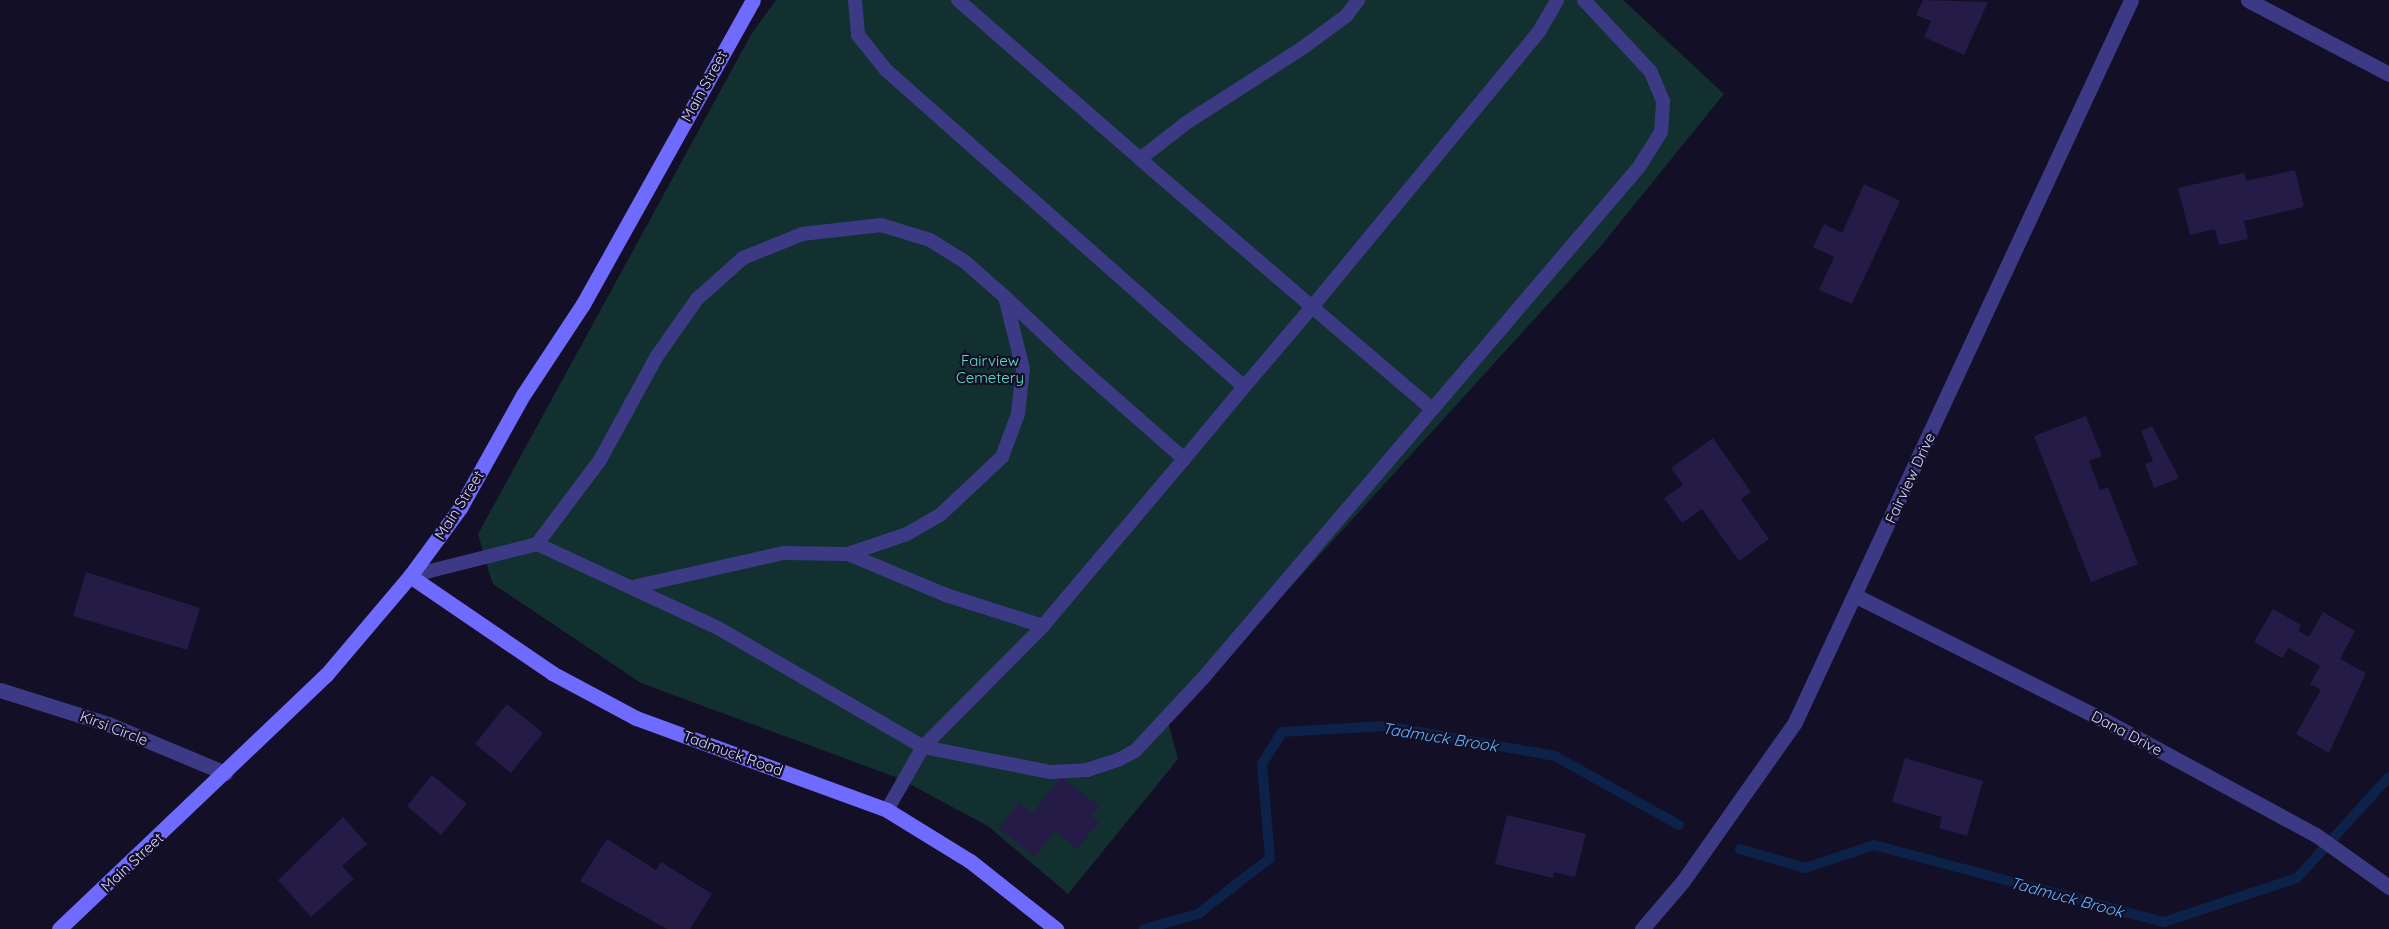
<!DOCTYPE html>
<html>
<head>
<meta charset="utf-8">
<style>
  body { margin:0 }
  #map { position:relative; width:2389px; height:929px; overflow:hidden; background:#130f26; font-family:Quicksand,sans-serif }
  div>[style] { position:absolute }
  .green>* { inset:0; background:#12302f }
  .stream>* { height:10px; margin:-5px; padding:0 5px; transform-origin:5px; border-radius:5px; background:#0c2248 }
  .building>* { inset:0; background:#241b47 }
  .lane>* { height:14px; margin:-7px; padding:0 7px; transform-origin:7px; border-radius:7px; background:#3d3a85 }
  .street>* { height:15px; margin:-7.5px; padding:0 7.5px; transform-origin:7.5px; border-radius:7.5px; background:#3d3a85 }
  .secondary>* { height:15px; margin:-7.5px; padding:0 7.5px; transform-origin:7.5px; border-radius:7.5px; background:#6f6bff }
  span { translate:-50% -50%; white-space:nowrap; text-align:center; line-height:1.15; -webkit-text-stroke:4.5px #130f26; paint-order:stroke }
  .street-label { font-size:15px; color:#d9d4ff }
  .park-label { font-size:15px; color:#5fe0c0 }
  .water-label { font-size:16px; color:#62b6ff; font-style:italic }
</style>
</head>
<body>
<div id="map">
  <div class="green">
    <div style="clip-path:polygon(776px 0,1623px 0,1724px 94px,1600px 247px,1168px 722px,1178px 759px,1068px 894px,988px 826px,898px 778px,641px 683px,493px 584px,489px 572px,478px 534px,752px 33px)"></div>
  </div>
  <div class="stream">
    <div style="left:1740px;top:849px;width:68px;rotate:16.3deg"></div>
    <div style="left:1805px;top:868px;width:73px;rotate:-18.4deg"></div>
    <div style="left:1874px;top:845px;width:300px;rotate:14.9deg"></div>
    <div style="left:2164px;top:922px;width:140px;rotate:-18.3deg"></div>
    <div style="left:2297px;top:878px;width:137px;rotate:-47.7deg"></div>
    <div style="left:1144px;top:929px;width:56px;rotate:-15.5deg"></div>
    <div style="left:1198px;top:914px;width:91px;rotate:-37.9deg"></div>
    <div style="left:1270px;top:858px;width:94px;rotate:-94.9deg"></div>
    <div style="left:1262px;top:764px;width:38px;rotate:-58deg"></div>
    <div style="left:1282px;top:732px;width:103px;rotate:-3.3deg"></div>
    <div style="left:1385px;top:726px;width:173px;rotate:10deg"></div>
    <div style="left:1555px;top:756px;width:142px;rotate:29.1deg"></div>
  </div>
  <div class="building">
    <div style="clip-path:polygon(1923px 0,1988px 2px,1964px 55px,1924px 37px,1931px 21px,1916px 15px)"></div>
    <div style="clip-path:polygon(2295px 170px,2304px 207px,2244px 221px,2248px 239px,2219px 245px,2215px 229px,2190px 235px,2178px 188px,2244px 173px,2246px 181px)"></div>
    <div style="clip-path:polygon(1864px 184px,1900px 201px,1852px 304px,1819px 290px,1834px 257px,1813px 247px,1824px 224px,1842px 233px)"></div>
    <div style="clip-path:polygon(2086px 416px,2102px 456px,2089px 461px,2100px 490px,2108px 487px,2138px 564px,2091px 582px,2034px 436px)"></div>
    <div style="clip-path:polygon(2152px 426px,2179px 478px,2154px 488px,2145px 464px,2153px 461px,2141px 431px)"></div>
    <div style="clip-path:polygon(1713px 438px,1751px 492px,1741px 499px,1769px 539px,1739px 561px,1702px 509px,1682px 523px,1664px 498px,1683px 485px,1671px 468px)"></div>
    <div style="clip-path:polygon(86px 572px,200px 608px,187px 650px,73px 616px)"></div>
    <div style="clip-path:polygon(2273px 609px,2301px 625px,2298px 631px,2309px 637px,2323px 612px,2355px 631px,2340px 659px,2366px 673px,2329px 753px,2296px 734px,2321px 690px,2310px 684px,2320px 666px,2289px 648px,2282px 658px,2254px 642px)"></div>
    <div style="clip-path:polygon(507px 704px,543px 733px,511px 773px,475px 744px)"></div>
    <div style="clip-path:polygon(1905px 758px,1983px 781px,1967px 836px,1939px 828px,1942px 817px,1892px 802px)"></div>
    <div style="clip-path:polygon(432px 775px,467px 804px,441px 835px,407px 806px)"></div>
    <div style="clip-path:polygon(1061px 776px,1099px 806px,1091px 816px,1099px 822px,1077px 849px,1055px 831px,1035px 857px,999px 829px,1019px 802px,1033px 813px)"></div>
    <div style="clip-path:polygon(1507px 815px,1586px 834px,1575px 877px,1554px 872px,1553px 878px,1495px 864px)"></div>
    <div style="clip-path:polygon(343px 817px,367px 844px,342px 866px,354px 879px,311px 917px,278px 880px)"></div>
    <div style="clip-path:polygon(607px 839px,656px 870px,661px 862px,712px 894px,690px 929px,667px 929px,580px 881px)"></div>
  </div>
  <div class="lane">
    <div style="left:855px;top:0;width:35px;rotate:85deg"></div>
    <div style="left:858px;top:35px;width:45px;rotate:51.3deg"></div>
    <div style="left:886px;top:70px;width:478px;rotate:41.5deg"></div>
    <div style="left:1244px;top:387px;width:94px;rotate:129.8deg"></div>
    <div style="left:958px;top:0;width:242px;rotate:41.1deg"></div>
    <div style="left:1140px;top:159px;width:58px;rotate:-38deg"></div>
    <div style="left:1186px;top:123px;width:137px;rotate:-32.8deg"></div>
    <div style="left:1301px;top:49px;width:56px;rotate:-36.3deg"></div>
    <div style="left:1346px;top:16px;width:20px;rotate:-53deg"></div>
    <div style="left:1140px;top:159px;width:227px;rotate:40.7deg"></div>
    <div style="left:1312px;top:307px;width:105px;rotate:130.4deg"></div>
    <div style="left:1432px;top:409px;width:157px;rotate:-139.6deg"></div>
    <div style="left:1312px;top:307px;width:359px;rotate:-50.5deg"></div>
    <div style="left:1540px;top:30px;width:34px;rotate:-60deg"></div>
    <div style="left:537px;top:544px;width:105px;rotate:-53.1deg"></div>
    <div style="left:600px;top:460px;width:119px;rotate:-61.3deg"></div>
    <div style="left:657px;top:356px;width:70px;rotate:-54.9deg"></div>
    <div style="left:697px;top:299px;width:62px;rotate:-41.7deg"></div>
    <div style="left:743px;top:258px;width:64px;rotate:-22.1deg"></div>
    <div style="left:802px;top:234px;width:80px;rotate:-6.5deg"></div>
    <div style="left:881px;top:225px;width:51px;rotate:17deg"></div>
    <div style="left:930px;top:240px;width:40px;rotate:32deg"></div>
    <div style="left:964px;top:261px;width:55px;rotate:41.3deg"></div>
    <div style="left:1005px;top:297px;width:98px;rotate:43.3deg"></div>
    <div style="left:1076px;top:364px;width:144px;rotate:41.3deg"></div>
    <div style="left:1184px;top:459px;width:219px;rotate:130.2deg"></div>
    <div style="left:1043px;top:626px;width:102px;rotate:-162.3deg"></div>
    <div style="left:946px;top:595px;width:106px;rotate:-157.3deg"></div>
    <div style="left:848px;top:554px;width:62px;rotate:-18.7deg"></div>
    <div style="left:907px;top:534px;width:38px;rotate:-30deg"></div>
    <div style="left:940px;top:515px;width:85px;rotate:-43.1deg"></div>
    <div style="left:1002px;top:457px;width:46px;rotate:-69.6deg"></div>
    <div style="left:1018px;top:414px;width:45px;rotate:-83.7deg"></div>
    <div style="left:1023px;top:369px;width:74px;rotate:-104deg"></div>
    <div style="left:410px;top:576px;width:131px;rotate:-14.1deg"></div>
    <div style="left:537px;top:544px;width:200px;rotate:24.9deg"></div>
    <div style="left:718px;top:628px;width:237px;rotate:30.1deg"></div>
    <div style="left:923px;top:747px;width:130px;rotate:11.1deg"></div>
    <div style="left:1051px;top:772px;width:36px;rotate:-3deg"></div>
    <div style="left:1087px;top:770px;width:35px;rotate:-18deg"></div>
    <div style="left:1120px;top:759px;width:18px;rotate:-29deg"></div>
    <div style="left:1136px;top:750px;width:100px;rotate:-47deg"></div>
    <div style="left:1204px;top:677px;width:670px;rotate:-49.54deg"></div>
    <div style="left:1639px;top:167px;width:41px;rotate:-57.8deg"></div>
    <div style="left:1661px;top:132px;width:31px;rotate:-86deg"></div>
    <div style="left:1663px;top:101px;width:33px;rotate:-113deg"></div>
    <div style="left:1650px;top:71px;width:97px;rotate:-132.9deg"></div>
    <div style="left:637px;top:586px;width:150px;rotate:-12.7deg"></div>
    <div style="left:783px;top:553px;width:65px;rotate:0.9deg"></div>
    <div style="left:887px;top:810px;width:73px;rotate:-60.3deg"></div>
    <div style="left:923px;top:747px;width:170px;rotate:-45.2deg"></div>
  </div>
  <div class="street">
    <div style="left:2248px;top:0;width:159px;rotate:27.7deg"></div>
    <div style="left:1856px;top:596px;width:277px;rotate:26.6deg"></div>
    <div style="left:2104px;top:720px;width:241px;rotate:28.5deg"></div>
    <div style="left:2316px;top:835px;width:90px;rotate:35.5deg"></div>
    <div style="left:0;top:690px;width:113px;rotate:17.5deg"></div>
    <div style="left:108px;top:724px;width:127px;rotate:22.7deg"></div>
    <div style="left:1642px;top:929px;width:63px;rotate:-49.5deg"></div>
    <div style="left:1683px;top:881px;width:194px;rotate:-54.8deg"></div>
    <div style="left:1795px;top:722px;width:796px;rotate:-65.04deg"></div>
  </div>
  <div class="secondary">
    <div style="left:410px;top:576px;width:172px;rotate:34.3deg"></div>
    <div style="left:552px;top:673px;width:95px;rotate:28.2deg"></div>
    <div style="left:636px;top:718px;width:267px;rotate:20.1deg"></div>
    <div style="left:887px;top:810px;width:97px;rotate:31.6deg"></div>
    <div style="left:970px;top:861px;width:110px;rotate:38.3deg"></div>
    <div style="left:59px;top:929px;width:369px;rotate:-43.6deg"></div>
    <div style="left:326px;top:675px;width:130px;rotate:-49.7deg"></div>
    <div style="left:410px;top:576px;width:84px;rotate:-53.7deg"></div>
    <div style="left:460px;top:508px;width:129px;rotate:-60.9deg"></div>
    <div style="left:523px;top:395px;width:109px;rotate:-56.6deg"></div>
    <div style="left:583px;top:304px;width:348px;rotate:-60.8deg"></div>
  </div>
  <div class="street-label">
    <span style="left:704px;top:86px;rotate:-61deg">Main Street</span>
    <span style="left:1910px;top:478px;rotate:-65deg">Fairview Drive</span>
    <span style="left:459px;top:505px;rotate:-58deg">Main Street</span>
    <span style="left:114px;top:728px;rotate:21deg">Kirsi Circle</span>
    <span style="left:2127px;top:733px;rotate:28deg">Dana Drive</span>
    <span style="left:733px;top:753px;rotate:20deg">Tadmuck Road</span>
    <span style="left:132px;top:862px;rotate:-43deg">Main Street</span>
  </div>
  <div class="park-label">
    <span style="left:990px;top:369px">Fairview<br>Cemetery</span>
  </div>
  <div class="water-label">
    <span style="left:1440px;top:737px;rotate:9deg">Tadmuck Brook</span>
    <span style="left:2067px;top:897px;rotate:15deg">Tadmuck Brook</span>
  </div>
</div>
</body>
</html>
